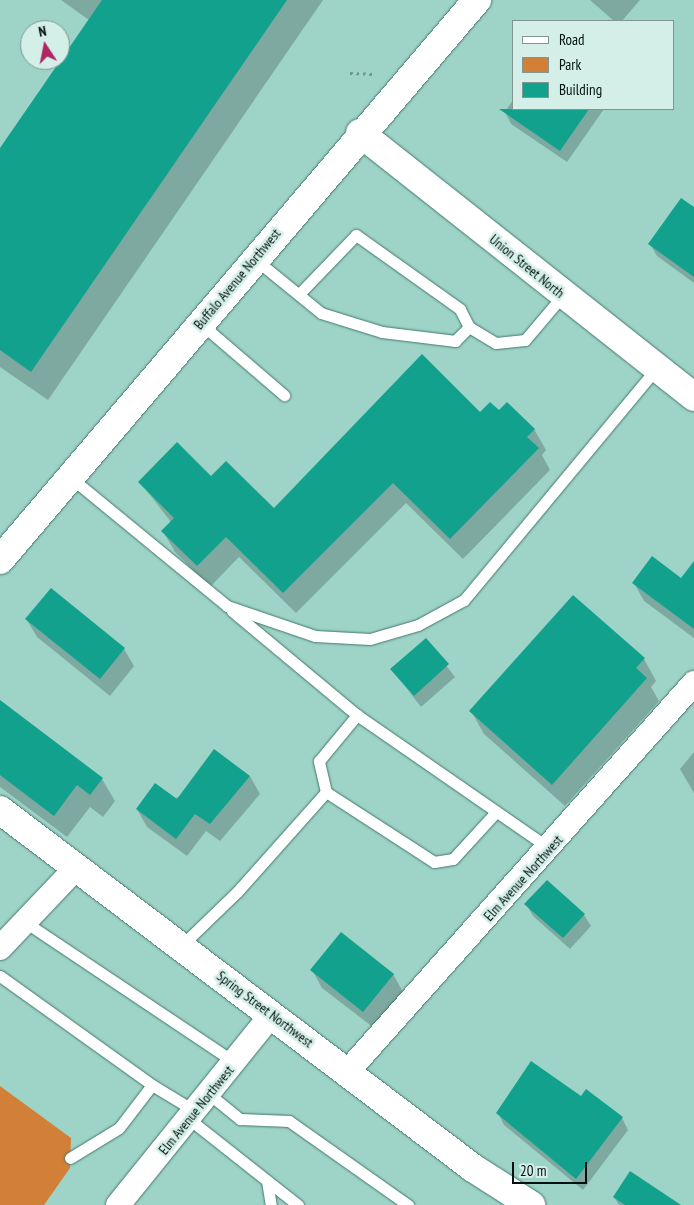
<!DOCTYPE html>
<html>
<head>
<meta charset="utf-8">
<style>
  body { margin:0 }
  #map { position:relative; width:694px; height:1205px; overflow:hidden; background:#9ed4c8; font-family:"PT Sans Narrow",sans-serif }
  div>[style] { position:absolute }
  .green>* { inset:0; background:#d28037 }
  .shadow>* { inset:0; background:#0003 }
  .building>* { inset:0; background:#12a18d }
  .path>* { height:3px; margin-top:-1.5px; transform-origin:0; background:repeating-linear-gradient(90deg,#6c978e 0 2.5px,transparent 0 6.5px) }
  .roads { filter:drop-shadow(0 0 1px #44786d) drop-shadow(0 0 1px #44786d) }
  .service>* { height:11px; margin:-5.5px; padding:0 5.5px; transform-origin:5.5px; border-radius:5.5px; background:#fff }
  .minor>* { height:24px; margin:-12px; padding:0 12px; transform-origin:12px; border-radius:12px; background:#fff }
  .tertiary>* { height:28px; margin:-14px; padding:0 14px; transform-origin:14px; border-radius:14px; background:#fff }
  span { translate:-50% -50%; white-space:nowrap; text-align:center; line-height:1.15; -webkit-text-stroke:5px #d4eee8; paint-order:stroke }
  .street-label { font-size:14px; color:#00110e }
  .legend { position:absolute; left:512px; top:20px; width:162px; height:90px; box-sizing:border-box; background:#d4eee8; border:1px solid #7f9691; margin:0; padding:6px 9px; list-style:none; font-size:15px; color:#00110e }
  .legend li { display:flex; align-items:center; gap:10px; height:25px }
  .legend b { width:25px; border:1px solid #7f9691 }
  .north { position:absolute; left:20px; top:20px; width:50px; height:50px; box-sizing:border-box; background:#d4eee8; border:1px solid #7f9691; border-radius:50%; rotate:349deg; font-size:14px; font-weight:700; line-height:20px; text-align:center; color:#00110e }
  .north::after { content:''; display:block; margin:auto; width:18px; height:22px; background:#b02563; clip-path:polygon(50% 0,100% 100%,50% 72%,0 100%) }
  .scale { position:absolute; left:512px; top:1162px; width:75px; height:22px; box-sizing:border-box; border:2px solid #00110e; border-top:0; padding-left:6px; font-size:15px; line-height:18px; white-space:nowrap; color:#00110e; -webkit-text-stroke:4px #d4eee8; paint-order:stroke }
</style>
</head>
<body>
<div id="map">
  <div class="green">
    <div style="clip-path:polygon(0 1086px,71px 1138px,70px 1168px,44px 1205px,0 1205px)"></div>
  </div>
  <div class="shadow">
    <div style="clip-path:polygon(323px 0,48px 400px,0 367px,0 150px,89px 20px,61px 0)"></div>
    <div style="clip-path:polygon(590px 0,640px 0,622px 21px,614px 21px)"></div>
    <div style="clip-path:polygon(513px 100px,513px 109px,604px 109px,567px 162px,511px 124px,505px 112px)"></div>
    <div style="clip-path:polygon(694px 209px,694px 283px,657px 256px,650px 244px)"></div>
    <div style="clip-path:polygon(499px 412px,534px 429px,546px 450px,542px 455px,550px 470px,463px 559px,406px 503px,296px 613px,239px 557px,210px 587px,175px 552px,163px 531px,171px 522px,140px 482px,211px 478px,274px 510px,480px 414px)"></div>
    <div style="clip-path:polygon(694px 563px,694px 638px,644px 601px,634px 583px,682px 580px)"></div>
    <div style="clip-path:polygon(27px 620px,124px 649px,134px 666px,110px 696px,37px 637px)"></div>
    <div style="clip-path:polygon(426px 640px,455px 677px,421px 707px,392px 669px)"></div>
    <div style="clip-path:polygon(644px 659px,656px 681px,651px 687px,659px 701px,565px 806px,484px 734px,471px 711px)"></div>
    <div style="clip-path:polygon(0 701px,102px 779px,115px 801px,103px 817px,90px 807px,67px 837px,0 787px)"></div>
    <div style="clip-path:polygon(694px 752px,694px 793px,680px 769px)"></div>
    <div style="clip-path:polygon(250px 776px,260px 794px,220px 841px,206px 831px,187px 856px,147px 827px,137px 809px)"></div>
    <div style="clip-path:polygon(526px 904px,584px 915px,591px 926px,570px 949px,533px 916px)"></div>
    <div style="clip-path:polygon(312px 970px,393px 974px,403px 992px,374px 1028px,322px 988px)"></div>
    <div style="clip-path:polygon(581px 1097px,622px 1118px,628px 1130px,583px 1190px,504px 1125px,498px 1113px)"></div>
    <div style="clip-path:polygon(614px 1197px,677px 1205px,619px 1205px)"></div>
  </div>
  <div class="building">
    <div style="clip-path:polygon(102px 0,287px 0,31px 372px,0 350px,0 148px)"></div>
    <div style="clip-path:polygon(499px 109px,589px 109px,560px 151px)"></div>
    <div style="clip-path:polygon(681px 198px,694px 207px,694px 277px,648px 244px)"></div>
    <div style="clip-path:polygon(422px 354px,480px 412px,490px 402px,499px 410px,507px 402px,535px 429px,527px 437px,539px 448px,450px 539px,393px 483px,283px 593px,226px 537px,197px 566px,161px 531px,174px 518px,138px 482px,177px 442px,211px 476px,226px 461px,274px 508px)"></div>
    <div style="clip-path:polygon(652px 556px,681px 578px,694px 561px,694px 629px,632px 583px)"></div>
    <div style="clip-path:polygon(51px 588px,125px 648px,100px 679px,25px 619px)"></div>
    <div style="clip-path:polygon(573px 595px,645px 658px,636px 668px,647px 678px,552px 785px,469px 711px)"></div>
    <div style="clip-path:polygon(426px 638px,449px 664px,414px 696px,390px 669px)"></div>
    <div style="clip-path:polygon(0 700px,103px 778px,90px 795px,77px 785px,54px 816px,0 775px)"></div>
    <div style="clip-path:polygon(214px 749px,250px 776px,210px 824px,195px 814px,176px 839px,136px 809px,155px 783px,177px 799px)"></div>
    <div style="clip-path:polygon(547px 880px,585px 914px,563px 938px,524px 904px)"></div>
    <div style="clip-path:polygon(341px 932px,394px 974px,363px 1012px,310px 970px)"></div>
    <div style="clip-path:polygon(531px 1061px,581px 1096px,586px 1089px,623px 1117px,576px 1179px,496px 1113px)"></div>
    <div style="clip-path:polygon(630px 1171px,681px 1205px,625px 1205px,613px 1197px)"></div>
  </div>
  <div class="path">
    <div style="left:350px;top:73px;width:26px;rotate:2deg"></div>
  </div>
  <div class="roads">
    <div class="service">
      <div style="left:256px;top:260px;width:84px;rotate:39.2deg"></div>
      <div style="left:321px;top:313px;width:64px;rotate:17.3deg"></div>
      <div style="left:382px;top:332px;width:74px;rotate:7deg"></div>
      <div style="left:455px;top:341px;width:20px;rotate:-45deg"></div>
      <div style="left:469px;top:327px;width:20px;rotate:-117deg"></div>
      <div style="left:460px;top:309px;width:128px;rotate:-144.6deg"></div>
      <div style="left:356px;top:235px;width:82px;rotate:134deg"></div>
      <div style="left:200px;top:323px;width:111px;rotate:40.6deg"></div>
      <div style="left:469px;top:327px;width:31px;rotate:31deg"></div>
      <div style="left:496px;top:343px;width:29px;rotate:-6deg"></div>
      <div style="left:525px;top:340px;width:59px;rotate:-49.8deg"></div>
      <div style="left:70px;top:477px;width:203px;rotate:39.4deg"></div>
      <div style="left:227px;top:606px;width:93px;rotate:18.8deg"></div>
      <div style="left:315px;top:636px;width:55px;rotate:3.1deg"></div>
      <div style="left:370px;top:639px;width:50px;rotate:-16.3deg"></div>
      <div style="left:418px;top:625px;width:52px;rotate:-28.5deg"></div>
      <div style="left:464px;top:600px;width:300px;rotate:-50.3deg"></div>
      <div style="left:232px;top:611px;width:163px;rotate:39.8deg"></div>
      <div style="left:357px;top:715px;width:234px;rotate:34.7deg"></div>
      <div style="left:326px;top:792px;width:129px;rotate:32.9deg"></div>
      <div style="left:434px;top:862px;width:19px;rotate:-9deg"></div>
      <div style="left:453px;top:859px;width:64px;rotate:-47.5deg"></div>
      <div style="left:25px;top:922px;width:252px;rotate:33.8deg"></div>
      <div style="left:181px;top:946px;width:78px;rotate:-44deg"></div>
      <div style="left:237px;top:892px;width:134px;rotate:-48.3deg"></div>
      <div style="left:326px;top:792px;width:32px;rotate:-103deg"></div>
      <div style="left:319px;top:761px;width:60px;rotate:-50.4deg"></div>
      <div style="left:0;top:976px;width:187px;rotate:35.6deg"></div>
      <div style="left:152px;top:1085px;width:50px;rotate:31.2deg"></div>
      <div style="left:209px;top:1094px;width:40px;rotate:39deg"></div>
      <div style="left:240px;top:1119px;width:49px;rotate:2.3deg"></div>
      <div style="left:289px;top:1121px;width:146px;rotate:35.2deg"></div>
      <div style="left:189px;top:1119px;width:139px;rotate:38.3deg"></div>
      <div style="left:70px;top:1158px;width:57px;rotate:-31.5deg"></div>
      <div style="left:119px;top:1128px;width:54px;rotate:-52.5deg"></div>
      <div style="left:267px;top:1181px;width:24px;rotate:81deg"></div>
    </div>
    <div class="minor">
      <div style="left:0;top:948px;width:110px;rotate:-46.5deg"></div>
      <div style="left:348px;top:1071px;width:520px;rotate:-48.27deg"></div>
      <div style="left:118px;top:1205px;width:245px;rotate:-51.1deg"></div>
    </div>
    <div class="tertiary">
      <div style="left:360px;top:133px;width:426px;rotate:38.3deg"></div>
      <div style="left:0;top:560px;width:736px;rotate:-49.58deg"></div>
      <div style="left:0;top:810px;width:593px;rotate:37.12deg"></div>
      <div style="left:473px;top:1168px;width:69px;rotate:32.5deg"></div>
    </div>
  </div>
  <div class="street-label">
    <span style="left:527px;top:266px;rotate:39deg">Union Street North</span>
    <span style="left:237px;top:279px;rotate:-50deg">Buffalo Avenue Northwest</span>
    <span style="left:523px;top:878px;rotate:-48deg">Elm Avenue Northwest</span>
    <span style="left:265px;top:1009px;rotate:37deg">Spring Street Northwest</span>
    <span style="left:196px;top:1110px;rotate:-51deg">Elm Avenue Northwest</span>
  </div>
  <ul class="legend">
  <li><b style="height:6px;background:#fff"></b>Road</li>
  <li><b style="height:14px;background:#d28037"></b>Park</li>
  <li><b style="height:14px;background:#12a18d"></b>Building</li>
  </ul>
  <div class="north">N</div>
  <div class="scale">20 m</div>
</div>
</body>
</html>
